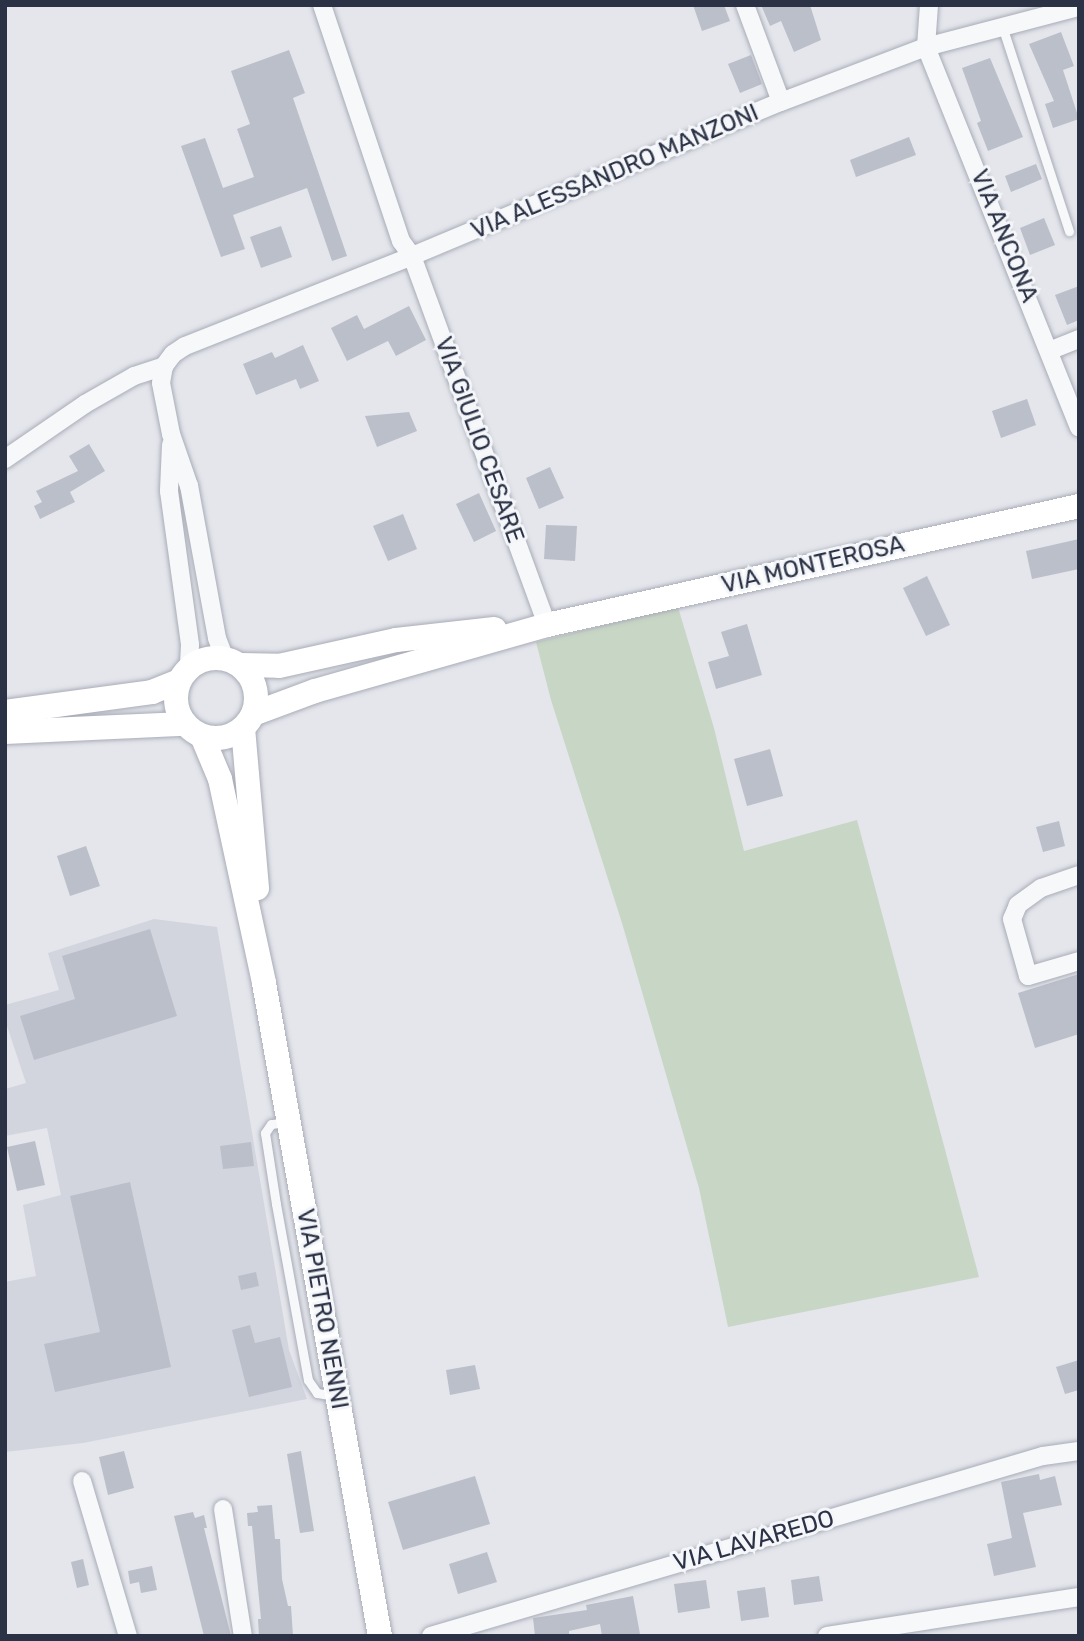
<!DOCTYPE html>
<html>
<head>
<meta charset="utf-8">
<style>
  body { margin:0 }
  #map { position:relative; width:1084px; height:1641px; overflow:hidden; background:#e4e6ec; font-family:Rubik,sans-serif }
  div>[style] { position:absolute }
  .built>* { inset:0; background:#d2d5de }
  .green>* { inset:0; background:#c8d6c5 }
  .building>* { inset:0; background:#bbbfca }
  .roads { filter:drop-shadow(0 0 2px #a9acb7) drop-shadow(0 0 2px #a9acb7) }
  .service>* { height:9px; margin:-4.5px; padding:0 4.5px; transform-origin:4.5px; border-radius:4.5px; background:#f7f8fa }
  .minor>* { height:18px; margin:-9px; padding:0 9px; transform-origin:9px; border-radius:9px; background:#f7f8fa }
  .secondary>* { height:24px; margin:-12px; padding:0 12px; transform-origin:12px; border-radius:12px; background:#fff }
  .secondary>.ring { margin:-12px; padding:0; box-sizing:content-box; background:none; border:24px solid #fff; border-radius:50% }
  span { translate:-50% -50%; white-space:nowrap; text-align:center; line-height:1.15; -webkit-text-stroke:6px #f4f6f9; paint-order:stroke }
  .street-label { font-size:24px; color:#2b3245 }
  .frame { position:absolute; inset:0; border:7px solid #2b3245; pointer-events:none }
</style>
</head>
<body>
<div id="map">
  <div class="built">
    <div style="clip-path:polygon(154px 919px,217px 927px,289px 1350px,307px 1399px,83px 1443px,5px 1452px,5px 1282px,36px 1276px,23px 1205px,61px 1195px,47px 1128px,5px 1136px,5px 1089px,26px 1083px,5px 1020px,5px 1005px,59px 990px,48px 953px)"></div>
  </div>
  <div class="green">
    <div style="clip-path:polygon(678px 607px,714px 728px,744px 851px,857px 820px,979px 1277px,728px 1327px,699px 1188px,622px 923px,551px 700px,536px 642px)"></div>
  </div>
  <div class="building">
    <div style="clip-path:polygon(693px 5px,724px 5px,730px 21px,702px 31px)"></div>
    <div style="clip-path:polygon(761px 5px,810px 5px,821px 40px,794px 52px,781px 21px,770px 26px)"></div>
    <div style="clip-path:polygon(1061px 32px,1074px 66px,1063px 70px,1079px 119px,1053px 128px,1045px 104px,1054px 101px,1029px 44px)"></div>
    <div style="clip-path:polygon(289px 50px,305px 93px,293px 98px,347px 256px,332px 261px,307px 188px,233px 215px,245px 249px,221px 257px,181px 146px,205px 138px,223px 188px,254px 177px,237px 129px,250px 124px,231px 71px)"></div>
    <div style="clip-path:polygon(751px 55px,762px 84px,740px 93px,728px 64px)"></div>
    <div style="clip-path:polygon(990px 58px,1023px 137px,988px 151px,977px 123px,981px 121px,962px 68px)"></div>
    <div style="clip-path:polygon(909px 137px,916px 155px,856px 177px,850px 160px)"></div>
    <div style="clip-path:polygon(1036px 164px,1042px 179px,1011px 192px,1005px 176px)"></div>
    <div style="clip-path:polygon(1044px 218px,1055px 245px,1030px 255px,1020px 228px)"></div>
    <div style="clip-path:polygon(281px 226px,292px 257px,261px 268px,250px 237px)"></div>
    <div style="clip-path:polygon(1079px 286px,1079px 320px,1067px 325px,1055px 295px)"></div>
    <div style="clip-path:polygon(409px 306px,426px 340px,396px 356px,388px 341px,347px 361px,331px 328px,357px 315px,364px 329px)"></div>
    <div style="clip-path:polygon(303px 345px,319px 381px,300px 389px,296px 379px,256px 395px,243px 364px,272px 352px,275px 358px)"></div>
    <div style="clip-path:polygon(1027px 399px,1036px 425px,1001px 438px,992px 411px)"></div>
    <div style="clip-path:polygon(409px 412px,417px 431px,377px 447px,365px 416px)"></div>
    <div style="clip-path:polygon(89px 444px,105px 471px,70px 492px,75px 502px,40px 519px,34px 506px,42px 502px,36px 491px,78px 471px,69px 456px)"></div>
    <div style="clip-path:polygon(550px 467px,564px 498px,539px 509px,526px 478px)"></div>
    <div style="clip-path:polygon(479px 493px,496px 531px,474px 542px,456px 504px)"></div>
    <div style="clip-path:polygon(403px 514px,417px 549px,388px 561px,373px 526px)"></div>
    <div style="clip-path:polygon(546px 525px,577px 526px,575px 561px,544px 559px)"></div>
    <div style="clip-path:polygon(1079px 539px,1079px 569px,1032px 579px,1026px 551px)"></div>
    <div style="clip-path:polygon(927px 576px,950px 625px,926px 636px,903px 588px)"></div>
    <div style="clip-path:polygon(747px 624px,762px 675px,716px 689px,708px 662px,729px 656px,721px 632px)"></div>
    <div style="clip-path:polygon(770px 749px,783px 796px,747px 806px,734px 759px)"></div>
    <div style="clip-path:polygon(1059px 821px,1065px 846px,1043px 852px,1036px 827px)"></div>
    <div style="clip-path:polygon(86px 846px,100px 886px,70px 896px,57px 856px)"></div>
    <div style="clip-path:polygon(150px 929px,177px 1016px,34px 1060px,20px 1016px,75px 999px,62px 956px)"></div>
    <div style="clip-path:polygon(1079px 974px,1079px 1034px,1035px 1048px,1018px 993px)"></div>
    <div style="clip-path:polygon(35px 1141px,45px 1185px,17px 1191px,7px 1147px)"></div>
    <div style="clip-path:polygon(251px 1142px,254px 1166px,223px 1169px,220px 1146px)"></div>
    <div style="clip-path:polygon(130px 1182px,171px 1367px,55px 1392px,44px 1344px,100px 1332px,70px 1196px)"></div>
    <div style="clip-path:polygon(256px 1272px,259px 1286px,241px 1290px,238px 1276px)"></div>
    <div style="clip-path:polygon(250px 1325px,255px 1343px,280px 1337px,292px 1387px,249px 1397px,232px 1330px)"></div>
    <div style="clip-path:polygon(1079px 1360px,1079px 1390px,1065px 1394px,1056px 1367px)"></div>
    <div style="clip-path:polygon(475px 1365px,480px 1389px,450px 1395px,446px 1370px)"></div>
    <div style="clip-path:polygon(124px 1451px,134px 1488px,108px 1495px,99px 1457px)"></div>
    <div style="clip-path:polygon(301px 1451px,314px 1531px,300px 1533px,287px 1454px)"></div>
    <div style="clip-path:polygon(1039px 1474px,1040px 1480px,1055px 1476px,1062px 1505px,1023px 1513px,1036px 1567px,994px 1576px,987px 1544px,1012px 1538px,1001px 1482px)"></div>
    <div style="clip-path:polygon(475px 1476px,490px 1524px,403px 1550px,388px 1502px)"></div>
    <div style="clip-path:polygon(272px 1505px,275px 1539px,280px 1539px,282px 1579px,288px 1606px,291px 1606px,293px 1636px,259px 1636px,258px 1619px,261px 1619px,252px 1526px,248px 1526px,247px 1513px,258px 1512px,257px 1506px)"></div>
    <div style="clip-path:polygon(193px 1512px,195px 1518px,204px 1515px,207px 1528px,204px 1528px,231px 1636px,204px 1636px,174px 1516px)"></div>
    <div style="clip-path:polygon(487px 1552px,497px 1582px,458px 1594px,449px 1564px)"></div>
    <div style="clip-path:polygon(83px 1559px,89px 1585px,77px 1588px,71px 1562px)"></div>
    <div style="clip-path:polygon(152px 1566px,157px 1590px,141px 1593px,139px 1582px,130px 1584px,128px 1571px)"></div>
    <div style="clip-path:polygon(819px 1576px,823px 1601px,794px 1605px,791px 1580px)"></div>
    <div style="clip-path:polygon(706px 1580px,710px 1608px,678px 1613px,674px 1584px)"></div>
    <div style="clip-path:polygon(765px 1587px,769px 1617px,741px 1621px,737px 1591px)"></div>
    <div style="clip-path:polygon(633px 1596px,640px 1634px,602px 1636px,600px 1624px,569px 1631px,569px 1636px,535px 1636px,533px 1618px,587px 1610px,586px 1605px)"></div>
  </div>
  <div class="roads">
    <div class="service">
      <div style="left:1002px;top:26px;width:216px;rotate:71.9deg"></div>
      <div style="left:286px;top:1122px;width:15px;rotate:172deg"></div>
      <div style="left:271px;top:1124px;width:11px;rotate:124deg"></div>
      <div style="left:265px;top:1133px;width:72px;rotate:81.2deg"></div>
      <div style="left:276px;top:1204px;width:179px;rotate:79.7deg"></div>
      <div style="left:308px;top:1380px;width:16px;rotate:55deg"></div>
      <div style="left:317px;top:1393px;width:19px;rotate:9deg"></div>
    </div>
    <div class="minor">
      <div style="left:322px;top:5px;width:249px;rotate:71.5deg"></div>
      <div style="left:401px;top:241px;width:19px;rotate:54deg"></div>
      <div style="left:412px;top:256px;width:393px;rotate:69.9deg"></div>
      <div style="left:745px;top:5px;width:103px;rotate:69.6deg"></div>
      <div style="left:929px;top:5px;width:42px;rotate:94.1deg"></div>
      <div style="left:926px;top:47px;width:410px;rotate:68.1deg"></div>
      <div style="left:1049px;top:351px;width:32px;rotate:-22deg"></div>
      <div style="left:171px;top:445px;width:46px;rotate:92.5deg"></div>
      <div style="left:169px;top:491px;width:155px;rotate:82.2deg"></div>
      <div style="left:190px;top:645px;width:22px;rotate:93deg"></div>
      <div style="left:5px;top:459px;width:97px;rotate:-34.5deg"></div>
      <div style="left:85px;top:404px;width:56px;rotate:-29.7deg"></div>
      <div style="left:134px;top:376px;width:32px;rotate:-18deg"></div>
      <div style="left:225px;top:659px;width:22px;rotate:-111deg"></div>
      <div style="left:217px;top:638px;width:155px;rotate:-100.4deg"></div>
      <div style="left:189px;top:486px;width:55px;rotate:-109.1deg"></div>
      <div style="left:171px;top:434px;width:52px;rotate:-101.1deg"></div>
      <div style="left:161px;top:383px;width:17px;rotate:-80deg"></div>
      <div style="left:164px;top:366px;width:15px;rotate:-53deg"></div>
      <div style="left:173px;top:354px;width:14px;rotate:-34deg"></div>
      <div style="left:185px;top:346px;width:244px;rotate:-21.6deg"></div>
      <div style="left:412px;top:256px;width:400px;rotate:-22.7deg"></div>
      <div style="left:781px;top:102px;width:155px;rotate:-20.8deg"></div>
      <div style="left:926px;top:47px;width:158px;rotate:-14.7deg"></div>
      <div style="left:1079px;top:875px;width:40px;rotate:161.1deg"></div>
      <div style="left:1041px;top:888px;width:29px;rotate:144deg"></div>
      <div style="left:1018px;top:905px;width:15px;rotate:113deg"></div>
      <div style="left:1012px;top:919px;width:59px;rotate:74.3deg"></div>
      <div style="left:1028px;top:976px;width:53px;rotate:-16.4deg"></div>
      <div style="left:82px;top:1481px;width:162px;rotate:73.5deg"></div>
      <div style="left:223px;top:1509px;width:129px;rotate:81.1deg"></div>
      <div style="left:431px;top:1636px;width:638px;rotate:-16.39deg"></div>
      <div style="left:1043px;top:1456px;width:36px;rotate:-8deg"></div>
      <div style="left:827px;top:1636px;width:255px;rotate:-8.8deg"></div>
    </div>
    <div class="secondary">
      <div class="ring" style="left:176px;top:658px;width:56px;height:56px"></div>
      <div style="left:240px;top:665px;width:39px;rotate:1deg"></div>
      <div style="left:279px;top:666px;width:120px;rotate:-12.5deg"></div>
      <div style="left:396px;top:640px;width:99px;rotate:-6.4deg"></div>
      <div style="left:5px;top:712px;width:148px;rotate:-7.7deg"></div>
      <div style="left:152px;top:692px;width:29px;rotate:-22deg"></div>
      <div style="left:253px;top:714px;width:66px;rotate:-20.4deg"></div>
      <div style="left:315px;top:691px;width:241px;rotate:-15.9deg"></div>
      <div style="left:547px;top:625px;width:545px;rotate:-12.61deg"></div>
      <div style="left:243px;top:728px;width:161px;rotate:85deg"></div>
      <div style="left:5px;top:732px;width:179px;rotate:-2.6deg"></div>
      <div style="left:202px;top:736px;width:47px;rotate:67.3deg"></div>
      <div style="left:220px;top:779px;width:209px;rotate:77.8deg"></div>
      <div style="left:264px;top:983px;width:663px;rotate:79.93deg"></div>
    </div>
  </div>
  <div class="street-label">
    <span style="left:615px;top:172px;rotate:-23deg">VIA ALESSANDRO MANZONI</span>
    <span style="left:1004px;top:236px;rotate:68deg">VIA ANCONA</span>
    <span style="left:479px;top:440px;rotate:70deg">VIA GIULIO CESARE</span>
    <span style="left:813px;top:565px;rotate:-13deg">VIA MONTEROSA</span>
    <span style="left:322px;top:1309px;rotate:80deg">VIA PIETRO NENNI</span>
    <span style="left:754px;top:1541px;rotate:-16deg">VIA LAVAREDO</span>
  </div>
  <div class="frame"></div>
</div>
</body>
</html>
